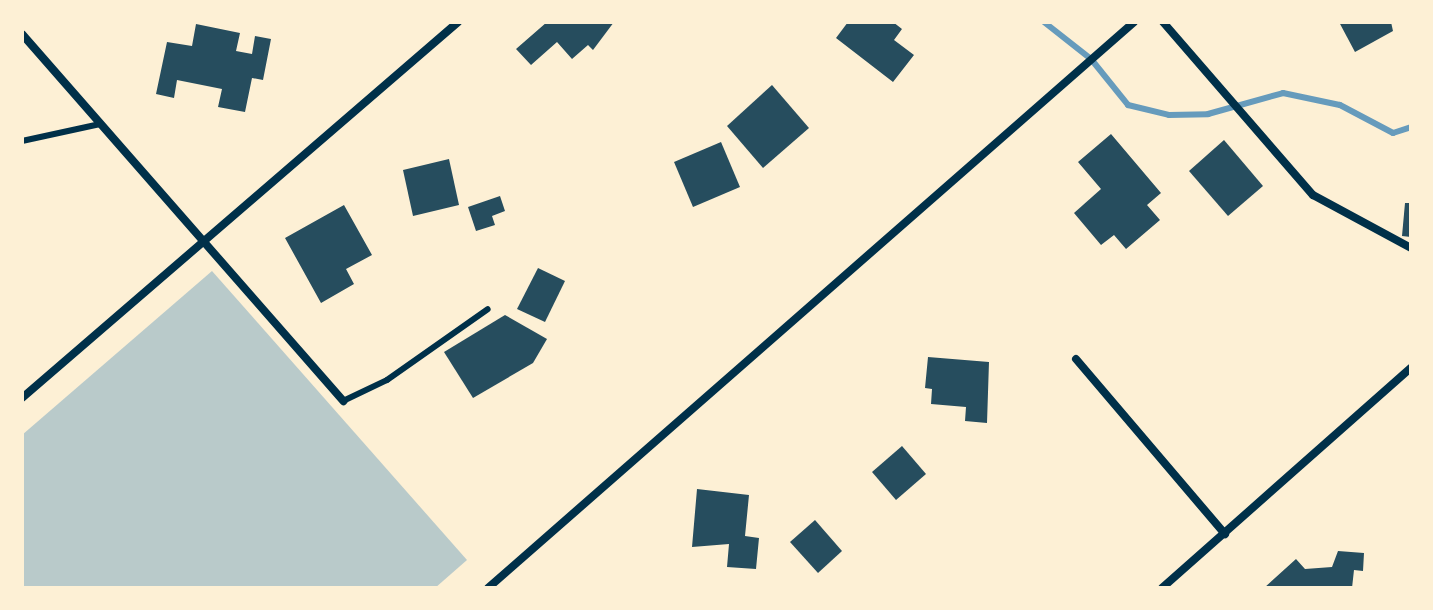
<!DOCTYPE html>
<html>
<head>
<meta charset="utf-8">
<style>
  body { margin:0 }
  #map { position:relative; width:1433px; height:610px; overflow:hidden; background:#fdf0d5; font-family:"Noto Sans",sans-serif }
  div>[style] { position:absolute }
  .green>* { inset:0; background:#b9caca }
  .stream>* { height:6px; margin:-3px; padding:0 3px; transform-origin:3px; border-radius:3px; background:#669bbc }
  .building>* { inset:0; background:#264d5e }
  .service>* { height:6px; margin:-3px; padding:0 3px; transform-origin:3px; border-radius:3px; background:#003049 }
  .minor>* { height:8px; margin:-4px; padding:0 4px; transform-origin:4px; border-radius:4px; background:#003049 }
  span { translate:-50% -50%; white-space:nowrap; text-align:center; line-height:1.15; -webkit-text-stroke:6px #fdf0d5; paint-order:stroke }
  .frame { position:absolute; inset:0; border:24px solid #fdf0d5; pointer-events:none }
</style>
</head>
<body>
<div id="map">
  <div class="green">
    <div style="clip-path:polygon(212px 271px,467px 560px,435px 588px,22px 588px,22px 435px)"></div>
  </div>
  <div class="stream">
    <div style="left:1044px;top:22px;width:60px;rotate:38.2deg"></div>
    <div style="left:1091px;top:59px;width:59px;rotate:51.2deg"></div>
    <div style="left:1128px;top:105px;width:42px;rotate:13.7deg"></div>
    <div style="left:1169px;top:115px;width:39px;rotate:-1deg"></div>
    <div style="left:1208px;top:114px;width:78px;rotate:-15.6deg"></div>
    <div style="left:1283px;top:93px;width:58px;rotate:11.9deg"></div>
    <div style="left:1340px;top:105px;width:60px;rotate:27.8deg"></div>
    <div style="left:1393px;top:133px;width:19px;rotate:-18deg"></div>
  </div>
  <div class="building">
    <div style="clip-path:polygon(547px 22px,614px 22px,593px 50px,588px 45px,572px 59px,557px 42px,531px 65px,516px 49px)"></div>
    <div style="clip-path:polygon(848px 22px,893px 22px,902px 29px,894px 40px,914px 55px,893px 82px,836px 38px)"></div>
    <div style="clip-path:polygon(1339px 22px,1391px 22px,1393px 31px,1355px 52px)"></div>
    <div style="clip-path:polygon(196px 24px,240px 33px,236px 51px,252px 54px,255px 36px,271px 39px,263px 80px,252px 78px,245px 112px,218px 107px,222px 89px,177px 80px,174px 98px,156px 94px,167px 42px,192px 46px)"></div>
    <div style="clip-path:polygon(772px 85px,809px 128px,763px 168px,727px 126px)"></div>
    <div style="clip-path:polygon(1111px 134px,1161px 193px,1147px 205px,1160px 220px,1126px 249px,1114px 235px,1101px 245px,1074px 213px,1101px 189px,1078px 162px)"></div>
    <div style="clip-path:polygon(1224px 140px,1263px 186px,1228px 216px,1189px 171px)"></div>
    <div style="clip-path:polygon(721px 142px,740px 187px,693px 207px,674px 162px)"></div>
    <div style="clip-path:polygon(449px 159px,459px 205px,413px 216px,403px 170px)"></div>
    <div style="clip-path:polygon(500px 196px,505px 211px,492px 216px,495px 225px,476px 231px,468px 207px)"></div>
    <div style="clip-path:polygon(1405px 203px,1411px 203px,1411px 237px,1402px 236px)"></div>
    <div style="clip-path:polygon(344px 205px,372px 255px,346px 269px,354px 284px,321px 303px,285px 238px)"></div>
    <div style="clip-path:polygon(538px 268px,565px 281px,545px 322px,517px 309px)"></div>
    <div style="clip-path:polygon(505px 315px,547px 339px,533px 363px,473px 398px,444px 352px)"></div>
    <div style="clip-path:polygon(928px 357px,989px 362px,987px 423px,965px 421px,966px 407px,931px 404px,932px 389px,925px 388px)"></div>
    <div style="clip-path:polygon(902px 446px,926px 474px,896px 500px,872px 472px)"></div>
    <div style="clip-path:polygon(697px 489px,749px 495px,745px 536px,759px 538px,756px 569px,727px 567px,729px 544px,692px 547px)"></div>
    <div style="clip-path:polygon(815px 520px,842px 551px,818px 573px,790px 542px)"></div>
    <div style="clip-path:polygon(1338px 551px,1364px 553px,1363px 571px,1354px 570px,1352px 588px,1264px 588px,1296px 559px,1305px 569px,1332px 567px)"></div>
  </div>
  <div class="service">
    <div style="left:22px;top:141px;width:80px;rotate:-12.3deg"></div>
    <div style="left:343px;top:401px;width:49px;rotate:-25.5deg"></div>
    <div style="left:387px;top:380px;width:123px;rotate:-35.1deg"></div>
  </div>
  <div class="minor">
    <div style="left:1163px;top:22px;width:229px;rotate:49.1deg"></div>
    <div style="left:1313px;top:195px;width:111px;rotate:28.4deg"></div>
    <div style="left:22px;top:34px;width:488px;rotate:48.8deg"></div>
    <div style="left:1076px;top:359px;width:230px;rotate:49.6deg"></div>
    <div style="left:22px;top:398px;width:576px;rotate:-40.77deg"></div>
    <div style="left:488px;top:588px;width:859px;rotate:-41.22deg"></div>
    <div style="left:1162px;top:588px;width:332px;rotate:-41.5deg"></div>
  </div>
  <div class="frame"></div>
</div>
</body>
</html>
